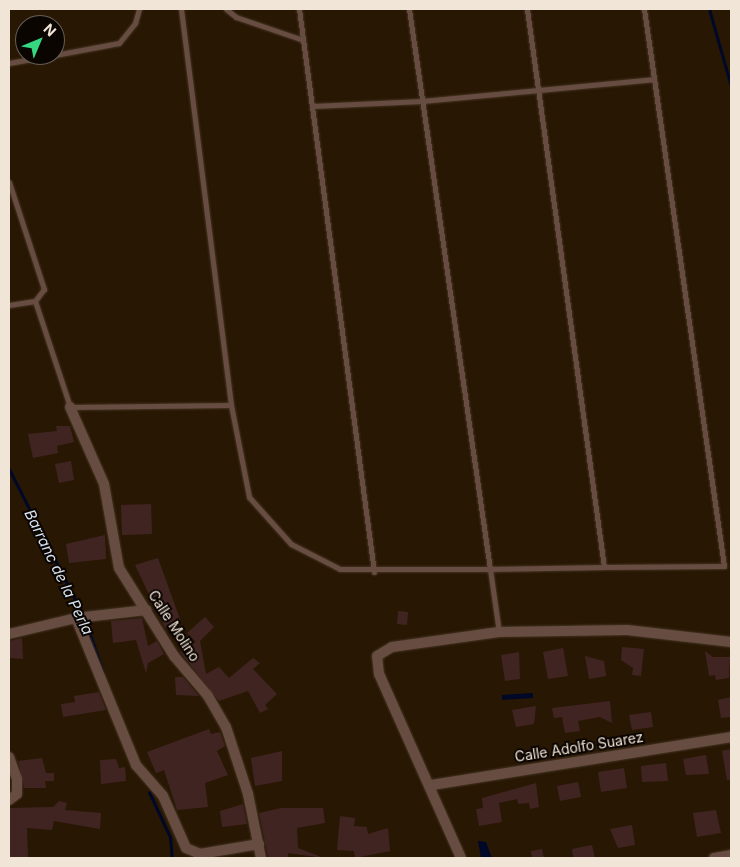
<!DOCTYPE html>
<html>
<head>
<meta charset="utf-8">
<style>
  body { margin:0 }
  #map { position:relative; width:740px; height:867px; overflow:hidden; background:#281703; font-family:Inter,sans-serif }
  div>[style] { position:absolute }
  .water>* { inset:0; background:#000827 }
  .stream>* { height:3px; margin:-1.5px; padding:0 1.5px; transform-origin:1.5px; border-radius:1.5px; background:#000827 }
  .building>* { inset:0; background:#402422 }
  .roads { filter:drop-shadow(0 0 1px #443421) drop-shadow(0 0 1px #443421) }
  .lane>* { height:5px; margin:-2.5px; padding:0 2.5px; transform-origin:2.5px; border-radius:2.5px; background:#674c42 }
  .street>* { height:10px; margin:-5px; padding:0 5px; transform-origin:5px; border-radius:5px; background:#674c42 }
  span { translate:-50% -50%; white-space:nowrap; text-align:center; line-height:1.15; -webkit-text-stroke:4px #0b0501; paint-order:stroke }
  .street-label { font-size:14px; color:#f1e5d8 }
  .water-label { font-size:15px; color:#d8e4f2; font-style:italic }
  .frame { position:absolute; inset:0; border:10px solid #f1e5d8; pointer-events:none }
  .north { position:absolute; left:15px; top:15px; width:50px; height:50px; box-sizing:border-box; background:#0b0501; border:1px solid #675f57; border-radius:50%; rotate:45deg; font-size:14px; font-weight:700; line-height:20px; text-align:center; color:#f1e5d8 }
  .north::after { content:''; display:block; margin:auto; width:18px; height:22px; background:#35d881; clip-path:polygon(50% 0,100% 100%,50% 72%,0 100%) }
</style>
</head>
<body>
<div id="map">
  <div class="water">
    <div style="clip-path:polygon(533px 693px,533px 698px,502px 700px,502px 695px)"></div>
    <div style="clip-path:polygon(478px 841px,486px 842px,492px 858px,481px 858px)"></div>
  </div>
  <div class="stream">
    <div style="left:709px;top:9px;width:80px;rotate:74.1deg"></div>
    <div style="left:9px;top:469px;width:166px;rotate:63.1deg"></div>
    <div style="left:84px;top:617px;width:58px;rotate:70.9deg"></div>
    <div style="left:149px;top:792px;width:50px;rotate:65deg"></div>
    <div style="left:170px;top:837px;width:21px;rotate:85deg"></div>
  </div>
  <div class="building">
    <div style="clip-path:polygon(56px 426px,70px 426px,74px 442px,57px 446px,58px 453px,33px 458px,28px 434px,57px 431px)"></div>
    <div style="clip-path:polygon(71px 461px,74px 480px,59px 483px,55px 464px)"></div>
    <div style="clip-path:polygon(151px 504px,152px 534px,122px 535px,121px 505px)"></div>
    <div style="clip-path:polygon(105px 535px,106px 559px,69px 563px,66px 544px)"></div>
    <div style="clip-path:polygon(158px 558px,181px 622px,165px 628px,135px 565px)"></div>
    <div style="clip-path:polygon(398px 611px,408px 612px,407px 625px,397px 624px)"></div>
    <div style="clip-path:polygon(205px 617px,214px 627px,200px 641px,206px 674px,219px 667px,229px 678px,253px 658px,260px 663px,253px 669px,277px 694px,265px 705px,268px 709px,260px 713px,248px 691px,219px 701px,180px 652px,196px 642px,187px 633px)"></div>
    <div style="clip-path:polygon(142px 618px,148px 646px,157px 641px,164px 654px,148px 663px,146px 673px,136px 640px,113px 643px,111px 621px)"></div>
    <div style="clip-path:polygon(22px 638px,23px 659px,9px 658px,9px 641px)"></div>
    <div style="clip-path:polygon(622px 647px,644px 649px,641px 676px,632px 675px,633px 668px,621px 660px)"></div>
    <div style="clip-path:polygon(563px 648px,568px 676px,548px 679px,543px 652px)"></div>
    <div style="clip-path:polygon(705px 651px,713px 657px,730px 657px,729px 678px,716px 680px,715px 675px,709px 676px)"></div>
    <div style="clip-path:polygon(519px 652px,520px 679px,505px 681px,501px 655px)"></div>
    <div style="clip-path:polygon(585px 656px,604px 661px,606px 676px,589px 679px)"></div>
    <div style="clip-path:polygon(175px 677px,183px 677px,199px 696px,176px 695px)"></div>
    <div style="clip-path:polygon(99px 692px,106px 710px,63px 717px,61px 704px,75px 702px,74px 696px)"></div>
    <div style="clip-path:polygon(731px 697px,731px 717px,721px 718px,718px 700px)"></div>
    <div style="clip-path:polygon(610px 701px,612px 723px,600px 717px,578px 721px,580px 731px,565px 733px,562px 717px,554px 718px,552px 708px)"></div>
    <div style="clip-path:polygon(536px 706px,534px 724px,516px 727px,512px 710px)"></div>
    <div style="clip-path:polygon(651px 712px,653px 727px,632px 730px,629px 715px)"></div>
    <div style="clip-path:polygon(209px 729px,211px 734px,220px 732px,225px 746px,217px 751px,228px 775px,205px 783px,208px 807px,177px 810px,164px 770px,156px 773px,147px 752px)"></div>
    <div style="clip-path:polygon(731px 749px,731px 780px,727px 780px,722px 751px)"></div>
    <div style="clip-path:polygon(282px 751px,282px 781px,255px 786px,251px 758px)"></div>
    <div style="clip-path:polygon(706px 755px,709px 774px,686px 775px,683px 759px)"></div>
    <div style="clip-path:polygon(42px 758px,46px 773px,54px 773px,54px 781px,45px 781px,46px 788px,24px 788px,18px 761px)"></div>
    <div style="clip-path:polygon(116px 759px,119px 768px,125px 767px,126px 781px,101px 784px,100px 760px)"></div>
    <div style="clip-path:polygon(666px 763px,668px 781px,642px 782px,641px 766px)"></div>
    <div style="clip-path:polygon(624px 768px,627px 788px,601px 792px,598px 772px)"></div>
    <div style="clip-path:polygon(578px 782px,581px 797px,560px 801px,557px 786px)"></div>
    <div style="clip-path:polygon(536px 783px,539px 807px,530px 809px,529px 803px,518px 804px,517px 799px,499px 803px,502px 822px,479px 826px,476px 809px,483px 808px,482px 798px)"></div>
    <div style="clip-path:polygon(59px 801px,67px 803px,65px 810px,101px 813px,100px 829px,54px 821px,52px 830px,27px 828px,28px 858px,9px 858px,9px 808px,53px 807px)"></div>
    <div style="clip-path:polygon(243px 804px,247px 824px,222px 827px,220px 811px)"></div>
    <div style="clip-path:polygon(281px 808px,323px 808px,325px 823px,297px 828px,298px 848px,324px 858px,288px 853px,288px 857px,268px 857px,259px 813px)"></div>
    <div style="clip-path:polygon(716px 810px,721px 833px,697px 837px,693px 813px)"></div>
    <div style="clip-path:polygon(340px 816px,355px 818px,354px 826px,367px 827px,368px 834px,388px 828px,390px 851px,355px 858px,354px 851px,337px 850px)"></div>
    <div style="clip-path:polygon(632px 825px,635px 845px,618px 848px,610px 829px)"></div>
    <div style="clip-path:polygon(592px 845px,595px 858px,573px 858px,572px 849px)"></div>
    <div style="clip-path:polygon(542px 849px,544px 858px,532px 858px,531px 851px)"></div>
  </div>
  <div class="roads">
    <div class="lane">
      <div style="left:181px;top:9px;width:399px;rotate:82.8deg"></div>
      <div style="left:226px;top:9px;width:13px;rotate:39deg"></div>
      <div style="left:236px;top:17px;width:71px;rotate:18.9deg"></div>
      <div style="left:299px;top:9px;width:568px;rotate:82.41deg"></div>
      <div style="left:409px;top:9px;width:566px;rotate:81.77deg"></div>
      <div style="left:490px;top:569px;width:114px;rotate:-1deg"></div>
      <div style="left:604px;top:567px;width:563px;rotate:-97.86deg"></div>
      <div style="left:55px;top:55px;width:65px;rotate:-10.6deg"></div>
      <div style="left:119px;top:43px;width:26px;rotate:-51deg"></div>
      <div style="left:135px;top:23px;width:15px;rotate:-74deg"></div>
      <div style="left:9px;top:63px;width:46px;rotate:-10.1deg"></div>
      <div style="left:313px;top:106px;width:109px;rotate:-2.6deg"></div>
      <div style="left:422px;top:101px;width:232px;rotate:-5.4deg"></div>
      <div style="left:9px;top:182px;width:113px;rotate:71.9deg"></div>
      <div style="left:44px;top:289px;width:15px;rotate:127deg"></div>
      <div style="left:9px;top:305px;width:26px;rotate:-9deg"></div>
      <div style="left:35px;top:301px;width:112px;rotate:71.7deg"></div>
      <div style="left:70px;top:407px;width:161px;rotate:-0.7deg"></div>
      <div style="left:231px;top:405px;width:94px;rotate:78.9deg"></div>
      <div style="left:249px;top:497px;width:63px;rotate:48.2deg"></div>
      <div style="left:291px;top:544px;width:55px;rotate:27deg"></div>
      <div style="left:340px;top:569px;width:150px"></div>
      <div style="left:490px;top:569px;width:64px;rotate:81.9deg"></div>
      <div style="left:604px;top:567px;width:120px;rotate:-0.5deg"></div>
      <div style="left:724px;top:566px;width:563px;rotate:-98.17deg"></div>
    </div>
    <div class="street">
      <div style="left:70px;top:407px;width:84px;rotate:66.2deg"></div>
      <div style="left:104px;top:484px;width:85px;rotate:79.9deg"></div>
      <div style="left:119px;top:568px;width:104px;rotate:58deg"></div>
      <div style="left:174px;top:656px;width:52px;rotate:49.6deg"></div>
      <div style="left:208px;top:696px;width:36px;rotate:60deg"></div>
      <div style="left:226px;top:727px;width:71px;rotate:71.8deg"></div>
      <div style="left:248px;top:794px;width:65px;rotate:78.5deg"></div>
      <div style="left:76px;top:618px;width:159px;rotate:67.8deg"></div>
      <div style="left:136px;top:765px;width:41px;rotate:48.9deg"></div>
      <div style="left:163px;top:796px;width:57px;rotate:66.1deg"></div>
      <div style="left:186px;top:848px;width:15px;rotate:23deg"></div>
      <div style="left:200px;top:854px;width:60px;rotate:-9.6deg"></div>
      <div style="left:9px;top:634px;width:69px;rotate:-13.4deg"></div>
      <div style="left:76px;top:618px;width:71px;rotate:-6.4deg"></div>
      <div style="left:9px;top:757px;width:23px;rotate:70deg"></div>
      <div style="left:17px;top:779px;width:15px;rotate:90deg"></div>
      <div style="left:17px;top:794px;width:10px;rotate:143deg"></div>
      <div style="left:432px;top:785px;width:303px;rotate:-9.1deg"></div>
      <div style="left:461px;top:858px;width:201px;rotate:-114deg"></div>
      <div style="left:379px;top:674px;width:18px;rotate:-96deg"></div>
      <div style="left:377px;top:656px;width:17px;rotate:-31deg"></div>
      <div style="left:392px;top:647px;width:108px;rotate:-8deg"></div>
      <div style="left:499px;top:632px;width:128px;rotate:-0.9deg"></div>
      <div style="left:627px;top:630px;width:105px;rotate:6.6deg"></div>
      <div style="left:714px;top:858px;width:17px;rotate:-10deg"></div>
    </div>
  </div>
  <div class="street-label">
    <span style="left:174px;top:626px;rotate:57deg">Calle Molino</span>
    <span style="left:579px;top:747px;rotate:-9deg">Calle Adolfo Suarez</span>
  </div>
  <div class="water-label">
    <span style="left:59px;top:572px;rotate:64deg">Barranc de la Perla</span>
  </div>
  <div class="frame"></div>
  <div class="north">N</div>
</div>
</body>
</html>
